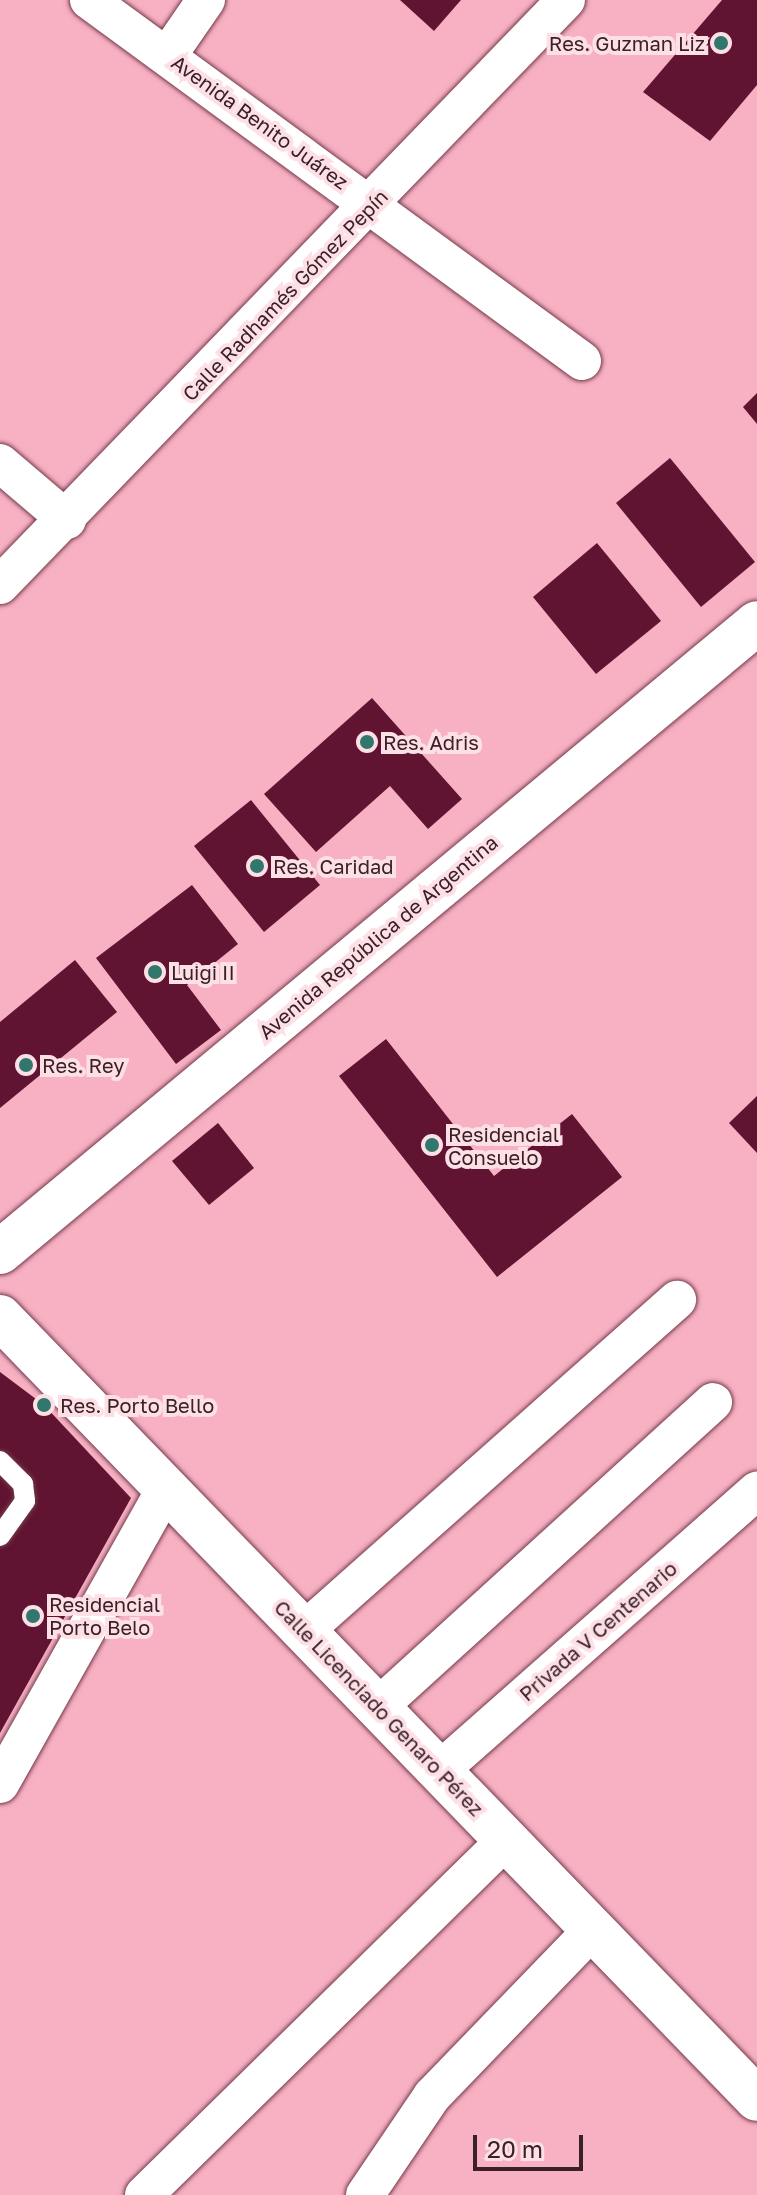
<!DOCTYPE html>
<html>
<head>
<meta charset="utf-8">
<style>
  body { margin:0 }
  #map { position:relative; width:757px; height:2195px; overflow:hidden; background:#f7b1c3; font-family:"Golos Text",sans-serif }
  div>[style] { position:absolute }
  .building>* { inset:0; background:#601431 }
  .roads { filter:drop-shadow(0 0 2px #753a4b) drop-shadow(0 0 2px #753a4b) }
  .service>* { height:20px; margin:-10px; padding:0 10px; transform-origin:10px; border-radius:10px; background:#fff }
  .minor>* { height:38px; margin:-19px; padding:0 19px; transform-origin:19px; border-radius:19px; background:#fff }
  .secondary>* { height:44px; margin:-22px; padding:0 22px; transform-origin:22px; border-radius:22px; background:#fff }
  .dots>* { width:22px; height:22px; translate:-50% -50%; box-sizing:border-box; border:4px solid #fde0e6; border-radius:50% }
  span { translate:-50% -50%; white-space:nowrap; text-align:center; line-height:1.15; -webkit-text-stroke:8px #fde0e6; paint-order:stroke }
  .poi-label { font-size:20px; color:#3a2027 }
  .right { translate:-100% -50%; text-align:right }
  .left { translate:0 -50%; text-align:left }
  .street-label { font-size:20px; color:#3a2027 }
  .scale { position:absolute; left:473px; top:2135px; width:110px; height:36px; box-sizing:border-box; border:4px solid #3a2027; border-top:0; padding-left:10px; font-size:24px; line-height:28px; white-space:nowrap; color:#3a2027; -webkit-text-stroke:6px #fde0e6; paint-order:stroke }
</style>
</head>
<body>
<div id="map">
  <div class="building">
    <div style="clip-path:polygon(400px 0,461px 0,434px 31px)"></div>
    <div style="clip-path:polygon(722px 0,757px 0,757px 85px,710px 141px,643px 92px)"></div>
    <div style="clip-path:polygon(757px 393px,757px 424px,743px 407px)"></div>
    <div style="clip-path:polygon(670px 458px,755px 562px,701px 607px,616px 503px)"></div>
    <div style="clip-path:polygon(597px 543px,661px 621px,596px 674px,533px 597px)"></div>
    <div style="clip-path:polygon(372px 698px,462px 799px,428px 829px,390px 786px,316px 852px,264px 794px)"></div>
    <div style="clip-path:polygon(251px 800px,320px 885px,264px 932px,194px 846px)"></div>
    <div style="clip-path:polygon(192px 885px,238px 944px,187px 985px,221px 1030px,176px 1064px,96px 958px)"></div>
    <div style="clip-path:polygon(75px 960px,117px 1012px,0 1108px,0 1022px)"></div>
    <div style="clip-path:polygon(386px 1039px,494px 1176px,572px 1114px,622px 1177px,497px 1277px,339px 1076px)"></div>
    <div style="clip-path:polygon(757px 1096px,757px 1153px,729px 1123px)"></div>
    <div style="clip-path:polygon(218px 1123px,254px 1168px,209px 1205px,172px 1161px)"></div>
    <div style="clip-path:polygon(0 1372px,44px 1405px,131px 1498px,0 1733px)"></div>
  </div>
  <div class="roads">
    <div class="service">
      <div style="left:0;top:1461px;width:33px;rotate:45deg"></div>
      <div style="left:23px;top:1484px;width:17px;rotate:83deg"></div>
      <div style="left:25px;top:1501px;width:43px;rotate:125.5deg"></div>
    </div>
    <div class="minor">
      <div style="left:89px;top:0;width:611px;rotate:36.21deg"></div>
      <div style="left:168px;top:55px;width:67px;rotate:-55.4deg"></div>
      <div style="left:0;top:463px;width:88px;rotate:40.4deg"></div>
      <div style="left:0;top:585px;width:814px;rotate:-45.95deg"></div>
      <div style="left:304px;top:1631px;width:499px;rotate:-41.6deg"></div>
      <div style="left:378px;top:1707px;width:453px;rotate:-42.3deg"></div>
      <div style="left:439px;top:1771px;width:424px;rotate:-41.4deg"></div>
      <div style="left:0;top:1784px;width:339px;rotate:-60.7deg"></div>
      <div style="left:144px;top:2195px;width:507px;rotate:-44.44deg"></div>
      <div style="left:365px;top:2195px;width:120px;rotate:-55.9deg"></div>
      <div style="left:432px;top:2096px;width:232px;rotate:-46deg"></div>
    </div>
    <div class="secondary">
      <div style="left:0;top:1252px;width:984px;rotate:-39.72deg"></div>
      <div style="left:0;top:1317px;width:1088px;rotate:45.93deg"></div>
    </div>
  </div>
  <div class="dots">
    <div style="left:721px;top:43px;background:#31776d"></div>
    <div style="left:367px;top:742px;background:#31776d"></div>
    <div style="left:257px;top:866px;background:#31776d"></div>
    <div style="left:155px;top:972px;background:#31776d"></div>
    <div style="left:26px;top:1065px;background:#31776d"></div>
    <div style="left:432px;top:1145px;background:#31776d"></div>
    <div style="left:44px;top:1405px;background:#31776d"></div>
    <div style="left:33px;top:1616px;background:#31776d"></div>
  </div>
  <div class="poi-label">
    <span class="right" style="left:705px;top:43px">Res. Guzman Liz</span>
    <span class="left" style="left:383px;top:742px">Res. Adris</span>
    <span class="left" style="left:273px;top:866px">Res. Caridad</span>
    <span class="left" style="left:171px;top:972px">Luigi II</span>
    <span class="left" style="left:42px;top:1065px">Res. Rey</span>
    <span class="left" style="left:448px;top:1146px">Residencial<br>Consuelo</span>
    <span class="left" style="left:60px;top:1405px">Res. Porto Bello</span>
    <span class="left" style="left:49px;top:1616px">Residencial<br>Porto Belo</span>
  </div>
  <div class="street-label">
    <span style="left:260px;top:122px;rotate:36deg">Avenida Benito Juárez</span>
    <span style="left:285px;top:295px;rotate:-46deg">Calle Radhamés Gómez Pepín</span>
    <span style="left:378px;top:937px;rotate:-40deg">Avenida República de Argentina</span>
    <span style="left:598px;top:1631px;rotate:-41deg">Privada V Centenario</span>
    <span style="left:379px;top:1708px;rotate:46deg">Calle Licenciado Genaro Pérez</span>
  </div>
  <div class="scale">20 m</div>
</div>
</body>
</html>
